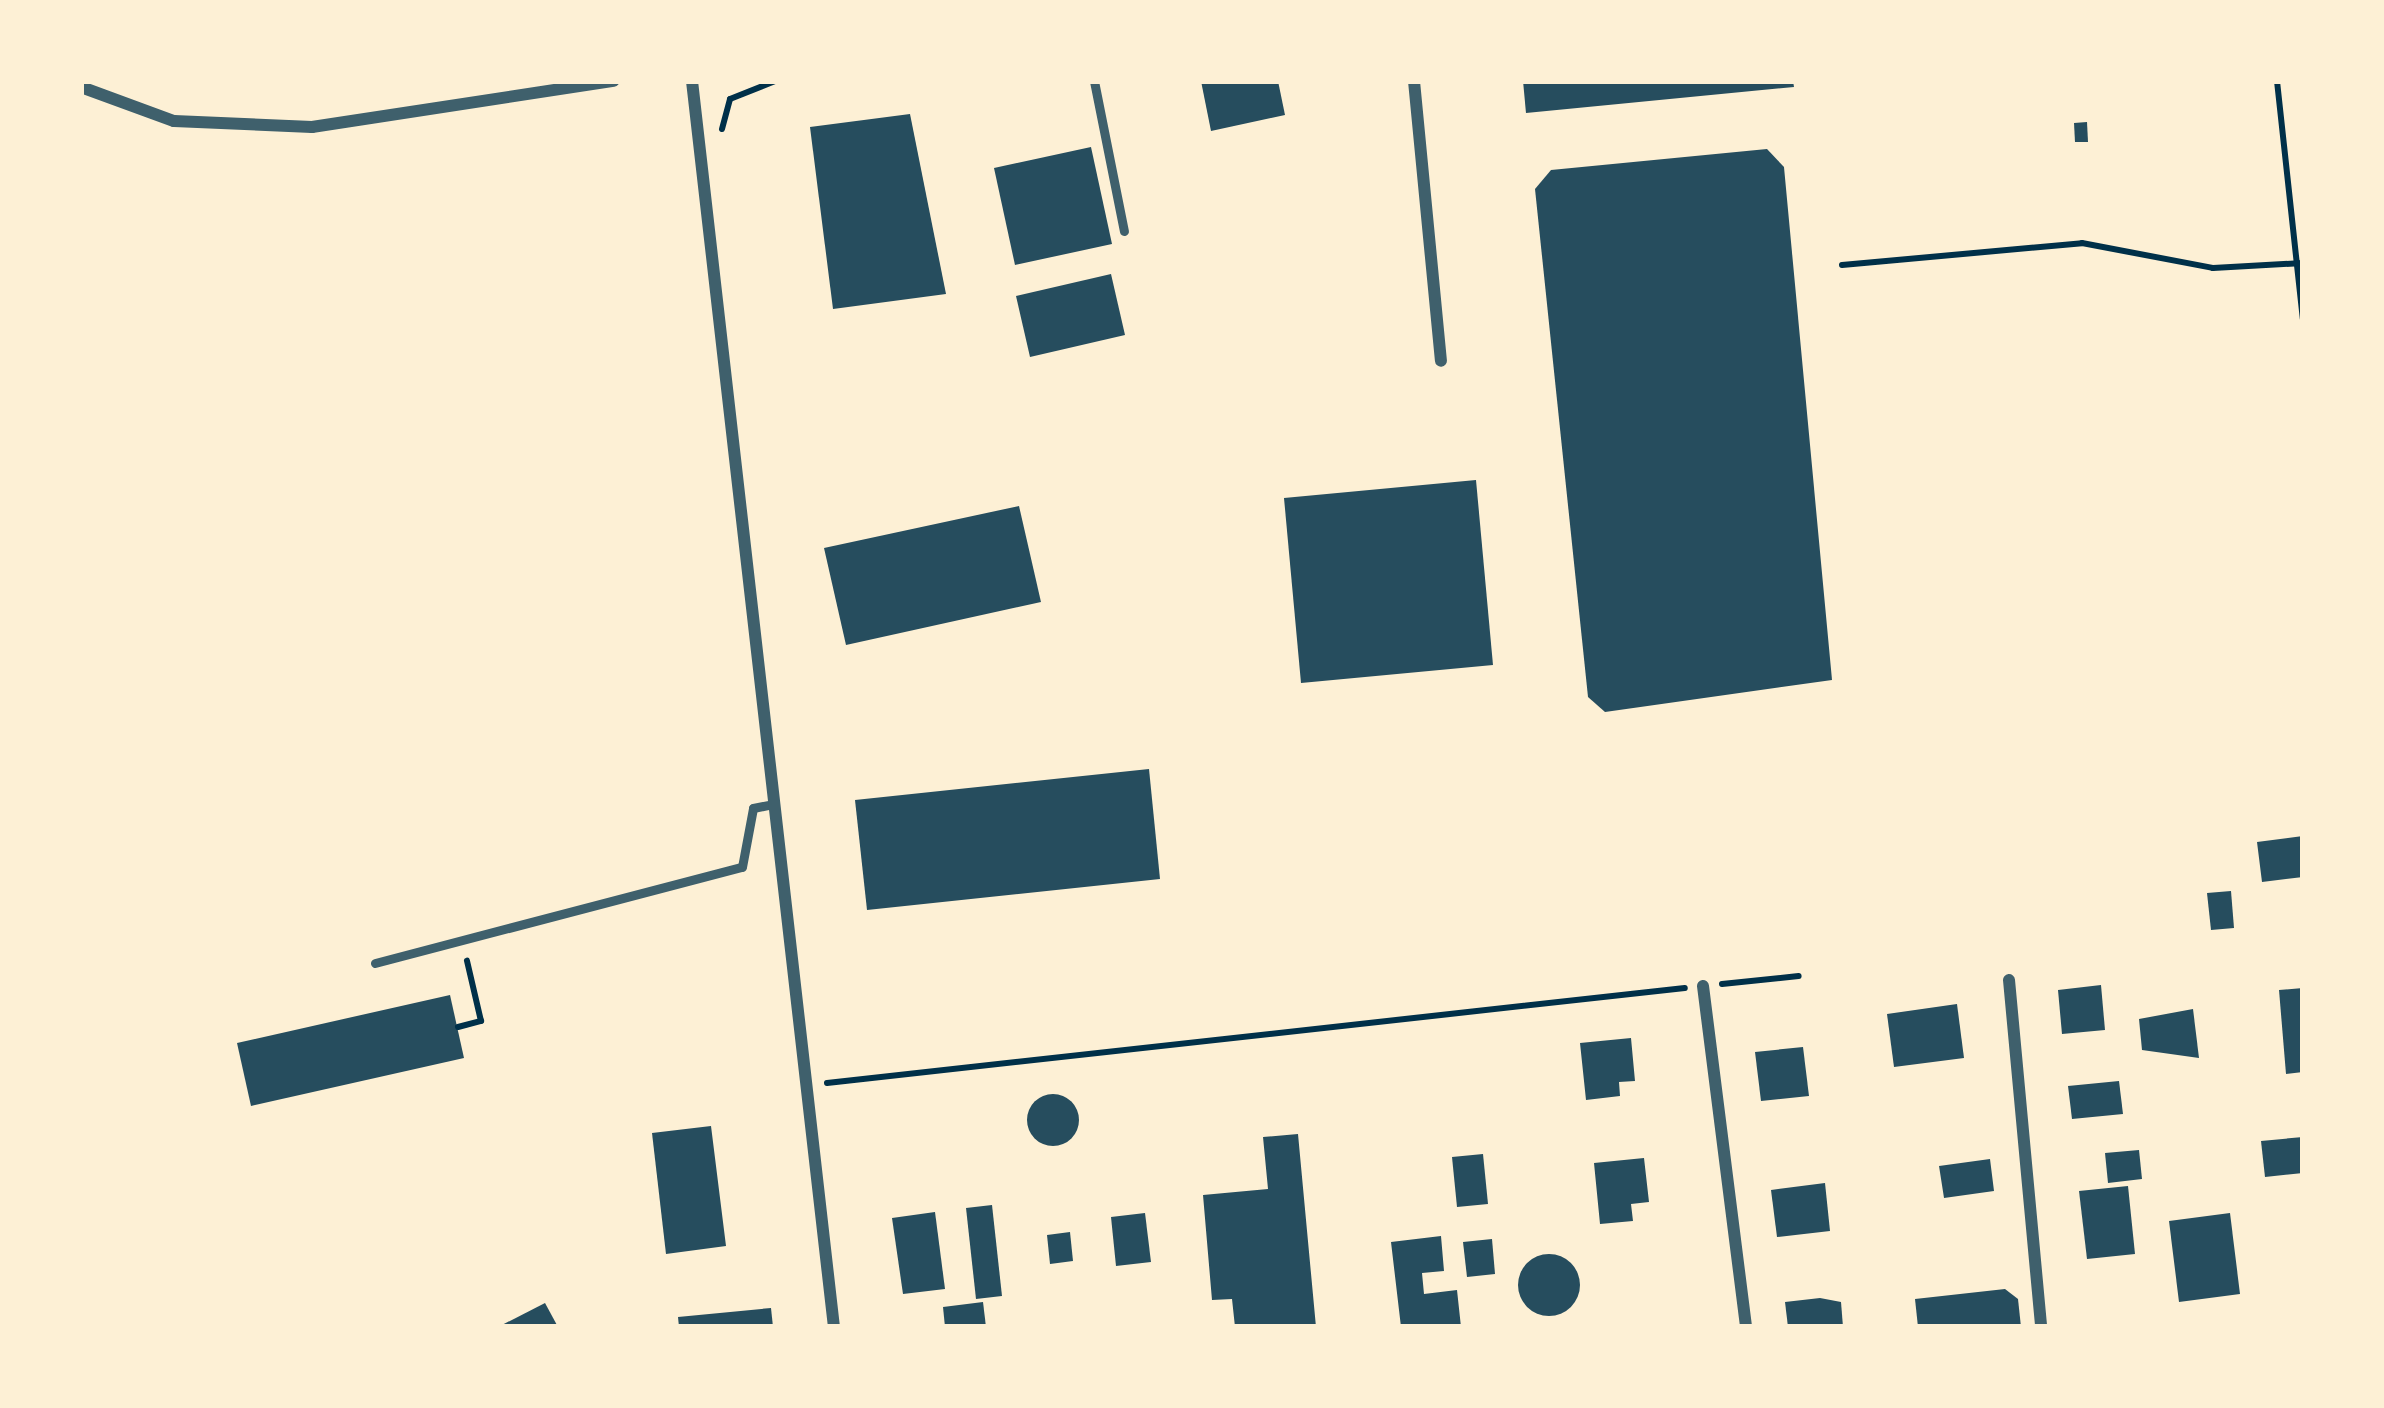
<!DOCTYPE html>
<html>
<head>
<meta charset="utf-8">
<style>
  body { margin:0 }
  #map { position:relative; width:2384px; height:1408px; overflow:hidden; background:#fdf0d5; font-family:Roboto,sans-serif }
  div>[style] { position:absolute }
  .building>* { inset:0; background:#264d5e }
  .round { border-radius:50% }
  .path>* { height:6px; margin:-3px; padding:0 3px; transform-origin:3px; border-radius:3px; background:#003049 }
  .service>* { height:9px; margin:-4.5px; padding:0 4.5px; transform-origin:4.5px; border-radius:4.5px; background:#3f606c }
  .minor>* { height:12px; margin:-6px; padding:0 6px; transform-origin:6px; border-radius:6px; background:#3f606c }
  span { translate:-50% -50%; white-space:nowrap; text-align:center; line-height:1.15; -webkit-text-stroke:12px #fdf0d5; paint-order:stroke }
  .frame { position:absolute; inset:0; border:84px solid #fdf0d5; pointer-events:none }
</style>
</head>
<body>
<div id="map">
  <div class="building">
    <div style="clip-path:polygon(1201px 81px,1278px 81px,1285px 115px,1211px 131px)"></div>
    <div style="clip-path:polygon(1523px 81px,1793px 81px,1794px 87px,1526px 113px)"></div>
    <div style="clip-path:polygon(910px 114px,946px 294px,833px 309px,810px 127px)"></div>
    <div style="clip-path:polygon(2087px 122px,2088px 142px,2075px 142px,2074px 123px)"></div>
    <div style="clip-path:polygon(1091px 147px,1112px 244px,1015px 265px,994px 168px)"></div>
    <div style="clip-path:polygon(1767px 149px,1784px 167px,1832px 680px,1605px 712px,1588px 697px,1535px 189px,1551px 170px)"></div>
    <div style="clip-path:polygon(1111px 274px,1125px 335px,1030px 357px,1016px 296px)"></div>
    <div style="clip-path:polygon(1476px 480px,1493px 665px,1301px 683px,1284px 498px)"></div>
    <div style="clip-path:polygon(1019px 506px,1041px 602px,846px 645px,824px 548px)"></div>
    <div style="clip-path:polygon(1149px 769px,1160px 879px,867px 910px,855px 800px)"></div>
    <div style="clip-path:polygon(2303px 836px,2303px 877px,2262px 882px,2257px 842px)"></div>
    <div style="clip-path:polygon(2231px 891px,2234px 928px,2211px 930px,2207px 893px)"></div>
    <div style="clip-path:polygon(2101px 985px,2105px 1030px,2062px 1034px,2058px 990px)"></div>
    <div style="clip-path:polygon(2303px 988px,2303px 1072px,2286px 1074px,2279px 990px)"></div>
    <div style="clip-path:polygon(450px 995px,464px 1058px,251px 1106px,237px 1043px)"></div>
    <div style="clip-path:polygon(1957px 1004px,1964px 1058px,1894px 1067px,1887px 1014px)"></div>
    <div style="clip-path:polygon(2193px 1009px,2199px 1058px,2142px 1050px,2139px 1019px)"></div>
    <div style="clip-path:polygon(1631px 1038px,1635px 1081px,1619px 1082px,1620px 1096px,1586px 1100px,1580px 1043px)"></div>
    <div style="clip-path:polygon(1803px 1047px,1809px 1096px,1761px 1101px,1755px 1052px)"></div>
    <div style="clip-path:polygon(2119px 1081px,2123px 1114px,2072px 1119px,2068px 1086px)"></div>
    <div class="round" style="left:1027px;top:1094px;width:52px;height:52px"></div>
    <div style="clip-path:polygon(711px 1126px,726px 1246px,666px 1254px,652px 1133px)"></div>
    <div style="clip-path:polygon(1298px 1134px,1316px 1327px,1235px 1327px,1232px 1299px,1212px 1300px,1203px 1195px,1268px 1189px,1263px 1137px)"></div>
    <div style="clip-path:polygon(2303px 1137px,2303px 1173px,2265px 1177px,2261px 1141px)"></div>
    <div style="clip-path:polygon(2139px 1150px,2142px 1179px,2108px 1183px,2105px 1153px)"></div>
    <div style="clip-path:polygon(1483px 1154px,1488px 1204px,1457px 1207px,1452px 1157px)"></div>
    <div style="clip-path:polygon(1644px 1158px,1649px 1202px,1631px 1204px,1633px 1221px,1600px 1224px,1594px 1163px)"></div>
    <div style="clip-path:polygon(1990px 1159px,1994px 1191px,1944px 1198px,1939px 1166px)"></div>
    <div style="clip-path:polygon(1825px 1183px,1830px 1231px,1777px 1237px,1771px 1190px)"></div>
    <div style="clip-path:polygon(2128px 1186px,2135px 1254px,2087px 1259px,2079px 1191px)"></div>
    <div style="clip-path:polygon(992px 1205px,1002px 1296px,976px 1299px,966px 1208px)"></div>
    <div style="clip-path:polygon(935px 1212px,945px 1289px,903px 1294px,892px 1218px)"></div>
    <div style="clip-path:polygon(1145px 1213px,1151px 1262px,1116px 1266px,1111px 1217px)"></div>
    <div style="clip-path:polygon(2230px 1213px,2240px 1294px,2179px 1302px,2169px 1221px)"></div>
    <div style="clip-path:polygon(1070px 1232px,1073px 1261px,1050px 1264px,1047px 1235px)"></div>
    <div style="clip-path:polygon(1441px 1236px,1444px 1271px,1422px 1273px,1424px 1294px,1457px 1290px,1461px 1327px,1401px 1327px,1391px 1242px)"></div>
    <div style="clip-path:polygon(1492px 1239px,1495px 1274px,1467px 1277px,1463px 1242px)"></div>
    <div class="round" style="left:1518px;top:1254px;width:62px;height:62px"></div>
    <div style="clip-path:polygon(2005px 1289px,2018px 1299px,2021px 1327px,1918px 1327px,1915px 1299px)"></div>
    <div style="clip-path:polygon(1820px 1298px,1841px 1302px,1843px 1327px,1788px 1327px,1785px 1302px)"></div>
    <div style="clip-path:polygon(983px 1302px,986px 1327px,945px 1327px,943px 1307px)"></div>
    <div style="clip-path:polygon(545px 1303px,558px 1327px,498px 1327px)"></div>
    <div style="clip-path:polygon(771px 1308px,773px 1327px,679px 1327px,678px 1317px)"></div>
  </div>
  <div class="path">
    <div style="left:2277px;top:81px;width:239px;rotate:83.8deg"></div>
    <div style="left:722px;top:129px;width:31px;rotate:-75deg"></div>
    <div style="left:730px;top:99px;width:48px;rotate:-21.8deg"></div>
    <div style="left:1842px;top:265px;width:241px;rotate:-5.2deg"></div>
    <div style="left:2082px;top:243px;width:133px;rotate:10.8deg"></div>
    <div style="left:2213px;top:268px;width:90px;rotate:-3.2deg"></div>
    <div style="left:1722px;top:984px;width:77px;rotate:-5.9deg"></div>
    <div style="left:458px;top:1027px;width:24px;rotate:-15deg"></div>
    <div style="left:481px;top:1021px;width:62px;rotate:-103.1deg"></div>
    <div style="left:827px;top:1083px;width:863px;rotate:-6.32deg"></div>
  </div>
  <div class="service">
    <div style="left:1094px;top:81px;width:153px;rotate:78.7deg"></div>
    <div style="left:375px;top:963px;width:379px;rotate:-14.7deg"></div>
    <div style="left:742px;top:867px;width:60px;rotate:-79.4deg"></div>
    <div style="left:753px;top:808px;width:20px;rotate:-11deg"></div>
  </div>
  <div class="minor">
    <div style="left:692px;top:81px;width:1254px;rotate:83.5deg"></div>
    <div style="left:1414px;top:81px;width:281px;rotate:84.5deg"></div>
    <div style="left:81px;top:87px;width:99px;rotate:20.1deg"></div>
    <div style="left:174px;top:121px;width:138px;rotate:2.5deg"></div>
    <div style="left:312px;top:127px;width:305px;rotate:-8.7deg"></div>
    <div style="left:2009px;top:980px;width:348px;rotate:84.7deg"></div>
    <div style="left:1703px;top:986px;width:344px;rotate:82.8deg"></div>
  </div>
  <div class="frame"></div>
</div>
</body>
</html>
